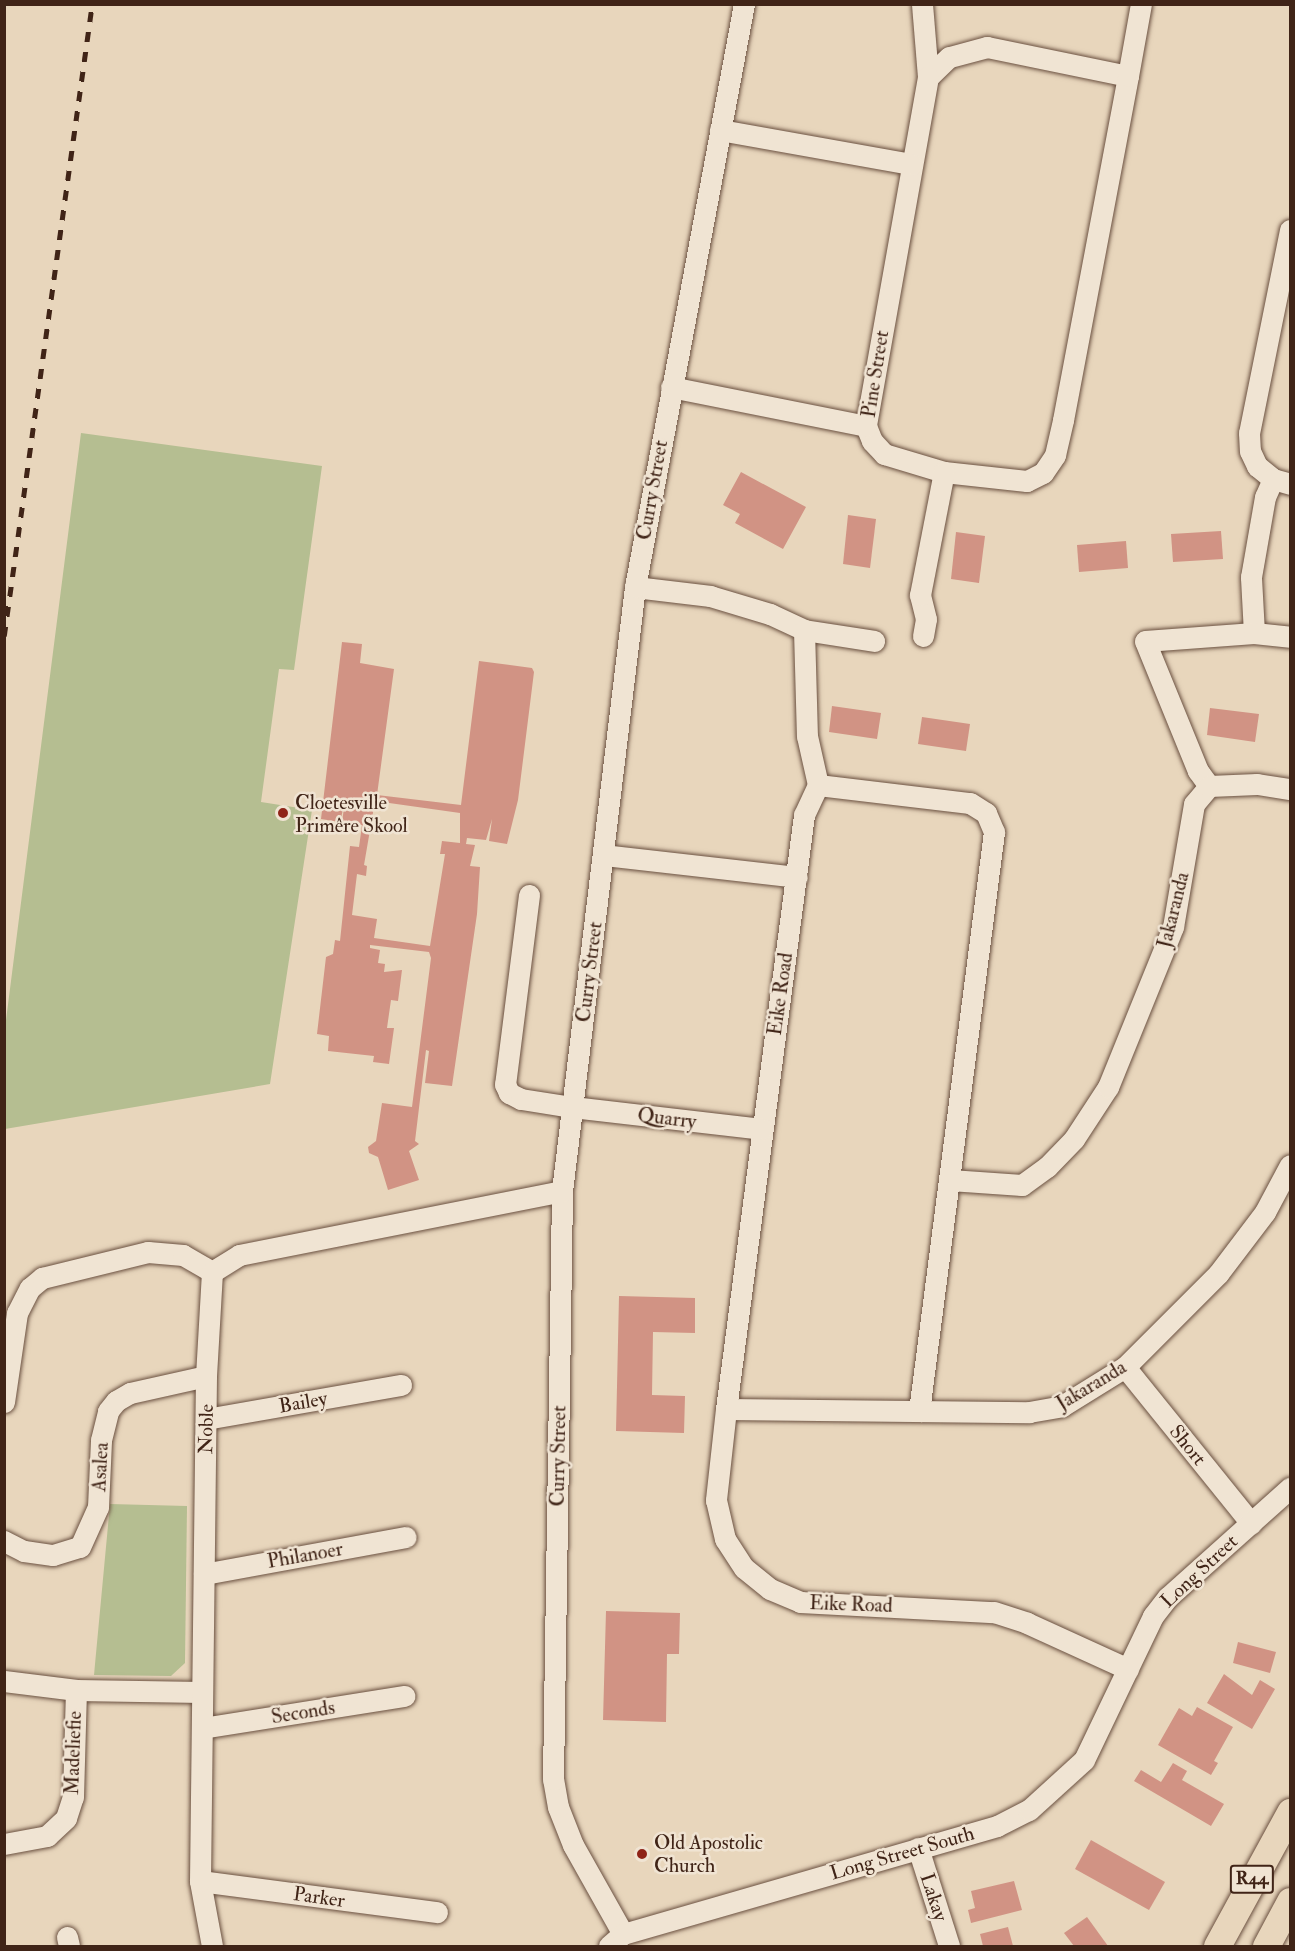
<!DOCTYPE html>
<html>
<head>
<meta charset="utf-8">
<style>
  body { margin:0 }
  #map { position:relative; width:1295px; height:1951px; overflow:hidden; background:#e8d6bc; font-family:"IM FELL Double Pica",serif }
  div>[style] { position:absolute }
  .green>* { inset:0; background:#b5be91 }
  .building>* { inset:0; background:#d19384 }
  .roads { filter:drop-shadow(0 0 2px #6a5040) drop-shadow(0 0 2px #6a5040) }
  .minor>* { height:21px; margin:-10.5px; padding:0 10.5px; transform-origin:10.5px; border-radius:10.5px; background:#f0e4d3 }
  .major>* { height:27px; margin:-13.5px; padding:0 13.5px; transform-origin:13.5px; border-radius:13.5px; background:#e8d6bc }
  .rail>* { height:4.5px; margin-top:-2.25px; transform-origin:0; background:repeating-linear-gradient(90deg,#402417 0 10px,transparent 0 20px) }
  .dots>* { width:16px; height:16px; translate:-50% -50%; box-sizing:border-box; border:3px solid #f0e4d3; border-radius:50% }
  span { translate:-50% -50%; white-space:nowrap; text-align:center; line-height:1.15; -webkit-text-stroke:5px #f0e4d3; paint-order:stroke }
  .shield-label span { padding:2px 4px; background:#f0e4d3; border:2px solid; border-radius:4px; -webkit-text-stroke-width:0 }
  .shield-label { font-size:18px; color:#402417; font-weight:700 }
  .street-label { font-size:20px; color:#402417 }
  .poi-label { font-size:20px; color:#402417 }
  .left { translate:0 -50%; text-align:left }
  .frame { position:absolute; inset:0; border:6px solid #402417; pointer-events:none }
</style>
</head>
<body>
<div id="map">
  <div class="green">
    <div style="clip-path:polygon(81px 433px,322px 466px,294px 670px,279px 669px,261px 802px,312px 810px,270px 1084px,5px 1129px,5px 1028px)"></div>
    <div style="clip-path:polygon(110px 1504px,187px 1506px,185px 1663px,171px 1676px,94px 1675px)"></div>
  </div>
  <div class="building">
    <div style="clip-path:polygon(741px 472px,806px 507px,783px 549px,735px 523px,740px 514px,723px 505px)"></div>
    <div style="clip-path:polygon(848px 515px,876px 519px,870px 568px,843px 564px)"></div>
    <div style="clip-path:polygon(1221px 531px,1223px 559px,1173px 562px,1171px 534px)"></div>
    <div style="clip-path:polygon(956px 532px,985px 536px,979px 583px,951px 579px)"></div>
    <div style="clip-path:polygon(1126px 541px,1128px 568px,1079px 572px,1077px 545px)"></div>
    <div style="clip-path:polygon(evenodd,342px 642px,362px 644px,360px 663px,394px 669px,377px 795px,461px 805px,479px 661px,532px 668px,534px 672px,518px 800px,507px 844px,489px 841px,492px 819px,486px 840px,467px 838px,466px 844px,475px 845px,470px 866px,480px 867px,477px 914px,452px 1086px,425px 1083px,429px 1051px,426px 1050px,415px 1141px,419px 1144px,409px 1151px,419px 1180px,388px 1190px,378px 1157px,369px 1153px,368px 1147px,376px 1141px,382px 1103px,412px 1107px,431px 958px,429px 952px,370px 945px,370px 948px,380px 950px,378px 963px,385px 964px,384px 972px,402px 970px,398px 1001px,391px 1000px,387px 1028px,394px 1028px,389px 1064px,373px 1062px,374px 1056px,328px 1051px,329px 1036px,317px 1034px,326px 957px,333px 954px,335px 940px,340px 941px,350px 846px,359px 847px,362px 825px,342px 822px,345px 801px,340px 822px,321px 819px,342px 642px,375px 801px,460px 813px,460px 843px,442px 841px,440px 854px,445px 854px,430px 946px,374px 938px,377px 919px,352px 915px,357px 874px,366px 876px,367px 866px,364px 865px,375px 801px)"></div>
    <div style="clip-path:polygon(832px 706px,881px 713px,877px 739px,829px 732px)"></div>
    <div style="clip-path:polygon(1210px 708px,1259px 714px,1255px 742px,1207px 735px)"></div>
    <div style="clip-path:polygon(922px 717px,970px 724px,966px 751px,918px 744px)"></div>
    <div style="clip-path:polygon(619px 1296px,695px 1298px,695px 1333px,653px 1332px,652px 1395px,685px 1396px,684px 1433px,616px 1431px)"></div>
    <div style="clip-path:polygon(606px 1611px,680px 1613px,679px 1654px,667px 1654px,666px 1722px,603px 1720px)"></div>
    <div style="clip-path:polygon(1238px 1642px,1276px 1652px,1270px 1673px,1233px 1663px)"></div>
    <div style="clip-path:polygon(1224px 1674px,1252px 1695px,1260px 1680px,1275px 1689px,1252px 1729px,1207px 1703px)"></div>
    <div style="clip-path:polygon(1197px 1707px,1233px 1727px,1214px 1761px,1218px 1763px,1211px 1775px,1158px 1745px,1179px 1708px,1192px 1716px)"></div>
    <div style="clip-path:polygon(1173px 1763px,1187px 1771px,1182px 1780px,1224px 1804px,1211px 1826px,1134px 1781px,1141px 1770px,1161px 1782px)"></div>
    <div style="clip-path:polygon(1091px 1840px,1165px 1882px,1149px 1910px,1075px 1869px)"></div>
    <div style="clip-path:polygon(1014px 1881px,1022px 1910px,971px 1923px,968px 1910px,975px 1908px,971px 1891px)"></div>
    <div style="clip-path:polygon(1087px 1917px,1108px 1946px,1074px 1946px,1064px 1933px)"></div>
    <div style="clip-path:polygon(1008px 1927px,1013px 1946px,983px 1946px,980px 1934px)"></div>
  </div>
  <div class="roads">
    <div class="minor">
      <div style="left:922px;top:4px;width:73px;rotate:85.3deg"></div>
      <div style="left:1128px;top:76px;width:144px;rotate:-168.4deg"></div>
      <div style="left:987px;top:47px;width:39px;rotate:165deg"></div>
      <div style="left:949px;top:57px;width:29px;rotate:136deg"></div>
      <div style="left:928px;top:77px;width:354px;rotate:100.1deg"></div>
      <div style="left:866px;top:426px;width:16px;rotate:68deg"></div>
      <div style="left:872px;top:441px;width:18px;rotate:47deg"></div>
      <div style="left:884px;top:454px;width:63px;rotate:16.7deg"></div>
      <div style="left:944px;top:472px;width:83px;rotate:6.2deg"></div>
      <div style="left:1027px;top:481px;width:18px;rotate:-27deg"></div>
      <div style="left:1043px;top:473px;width:22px;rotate:-56deg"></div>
      <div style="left:1055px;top:455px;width:36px;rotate:-77deg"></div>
      <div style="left:1063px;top:420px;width:350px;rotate:-79.3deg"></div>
      <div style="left:1128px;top:76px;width:73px;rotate:-79.8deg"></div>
      <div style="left:720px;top:130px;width:194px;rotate:10.1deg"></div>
      <div style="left:1290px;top:230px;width:207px;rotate:101.4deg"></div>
      <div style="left:1249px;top:433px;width:18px;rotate:87deg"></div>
      <div style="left:1250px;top:451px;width:17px;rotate:65deg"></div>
      <div style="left:1257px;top:466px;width:21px;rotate:39deg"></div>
      <div style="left:1273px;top:479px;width:18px;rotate:16deg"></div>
      <div style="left:671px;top:387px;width:199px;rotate:11.3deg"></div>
      <div style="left:635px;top:587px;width:76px;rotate:6.8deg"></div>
      <div style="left:710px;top:596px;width:63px;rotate:16.7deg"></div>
      <div style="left:770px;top:614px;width:38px;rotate:25deg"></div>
      <div style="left:804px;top:630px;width:71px;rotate:8.9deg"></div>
      <div style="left:804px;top:630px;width:106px;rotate:88.4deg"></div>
      <div style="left:807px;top:736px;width:50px;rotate:77.3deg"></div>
      <div style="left:1254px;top:633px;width:56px;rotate:-93.1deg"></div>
      <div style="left:1251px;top:577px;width:81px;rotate:-80.1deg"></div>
      <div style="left:1265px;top:497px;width:20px;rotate:-66deg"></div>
      <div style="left:923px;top:636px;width:17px;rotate:-80deg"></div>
      <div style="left:926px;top:619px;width:25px;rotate:-104deg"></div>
      <div style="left:920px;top:595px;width:125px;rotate:-79deg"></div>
      <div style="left:818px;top:785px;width:33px;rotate:115deg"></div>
      <div style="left:804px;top:815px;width:599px;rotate:97.48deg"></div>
      <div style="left:726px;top:1409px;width:92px;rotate:96.3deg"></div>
      <div style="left:716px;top:1500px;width:40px;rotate:77deg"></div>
      <div style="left:725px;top:1539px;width:35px;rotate:57deg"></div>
      <div style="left:744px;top:1568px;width:33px;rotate:39deg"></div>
      <div style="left:770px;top:1589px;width:33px;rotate:23deg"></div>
      <div style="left:800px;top:1602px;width:194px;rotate:3deg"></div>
      <div style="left:994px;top:1612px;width:35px;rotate:18deg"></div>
      <div style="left:1027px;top:1623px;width:111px;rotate:24.5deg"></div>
      <div style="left:818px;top:785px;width:153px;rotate:6.8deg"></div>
      <div style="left:970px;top:803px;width:19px;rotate:32deg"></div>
      <div style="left:986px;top:813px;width:21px;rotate:67deg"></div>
      <div style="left:994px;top:832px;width:584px;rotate:97.38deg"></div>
      <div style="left:1209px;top:786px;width:19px;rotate:-126deg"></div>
      <div style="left:1198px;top:771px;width:140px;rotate:-112.2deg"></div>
      <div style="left:1145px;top:641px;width:109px;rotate:-4.2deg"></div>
      <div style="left:1254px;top:633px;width:36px;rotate:6deg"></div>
      <div style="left:604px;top:855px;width:194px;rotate:6.5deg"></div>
      <div style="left:529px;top:895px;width:191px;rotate:97.2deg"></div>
      <div style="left:505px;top:1084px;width:10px;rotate:66deg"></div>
      <div style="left:509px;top:1093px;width:13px;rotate:27deg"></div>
      <div style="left:521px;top:1099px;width:52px;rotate:8.9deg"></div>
      <div style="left:572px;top:1107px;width:191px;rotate:6.6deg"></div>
      <div style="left:950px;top:1180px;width:72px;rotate:4deg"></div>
      <div style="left:1022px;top:1185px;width:31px;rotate:-36deg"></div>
      <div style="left:1047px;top:1167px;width:39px;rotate:-46deg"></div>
      <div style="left:1074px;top:1139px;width:62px;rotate:-56.8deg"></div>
      <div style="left:1108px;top:1087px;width:173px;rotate:-67.9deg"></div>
      <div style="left:1173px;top:927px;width:125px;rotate:-80.3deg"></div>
      <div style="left:1194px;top:804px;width:23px;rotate:-50deg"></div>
      <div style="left:1209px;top:786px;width:48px;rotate:-2.4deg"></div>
      <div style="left:1257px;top:784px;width:33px;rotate:9deg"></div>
      <div style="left:1125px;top:1367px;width:201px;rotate:51.1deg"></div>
      <div style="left:4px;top:1402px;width:90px;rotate:-81.7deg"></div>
      <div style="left:17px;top:1313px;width:28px;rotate:-63deg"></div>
      <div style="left:30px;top:1288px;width:16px;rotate:-40deg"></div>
      <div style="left:42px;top:1278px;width:109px;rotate:-13.8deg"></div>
      <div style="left:148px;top:1252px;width:35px;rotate:5deg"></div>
      <div style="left:183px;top:1255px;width:34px;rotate:30deg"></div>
      <div style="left:726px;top:1409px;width:303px;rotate:0.6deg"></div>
      <div style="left:1029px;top:1412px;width:34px;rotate:-10deg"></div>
      <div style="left:1062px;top:1406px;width:74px;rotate:-31.8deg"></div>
      <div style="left:1125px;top:1367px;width:132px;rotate:-45deg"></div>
      <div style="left:1218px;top:1274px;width:78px;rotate:-52.8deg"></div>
      <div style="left:1265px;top:1212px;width:53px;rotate:-62deg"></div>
      <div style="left:206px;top:1419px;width:198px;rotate:-9.9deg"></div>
      <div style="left:4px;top:1541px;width:22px;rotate:27deg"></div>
      <div style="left:24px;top:1551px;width:29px;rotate:8deg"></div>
      <div style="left:53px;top:1555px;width:28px;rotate:-17deg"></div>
      <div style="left:80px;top:1547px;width:44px;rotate:-65.8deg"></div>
      <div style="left:98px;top:1507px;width:67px;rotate:-87.4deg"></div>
      <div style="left:101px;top:1440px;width:30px;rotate:-76deg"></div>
      <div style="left:108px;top:1411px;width:13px;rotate:-51deg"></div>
      <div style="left:116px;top:1401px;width:16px;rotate:-30deg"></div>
      <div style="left:130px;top:1393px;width:78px;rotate:-12.6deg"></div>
      <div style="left:204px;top:1574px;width:205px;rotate:-10.4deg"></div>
      <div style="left:4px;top:1681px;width:73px;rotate:7.1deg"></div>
      <div style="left:76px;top:1690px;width:126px;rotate:0.9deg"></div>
      <div style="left:202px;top:1728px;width:205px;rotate:-9deg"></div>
      <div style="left:4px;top:1844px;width:44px;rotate:-10.5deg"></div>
      <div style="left:47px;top:1836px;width:26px;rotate:-43deg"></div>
      <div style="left:66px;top:1818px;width:22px;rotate:-72deg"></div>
      <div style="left:73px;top:1797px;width:107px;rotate:-88.4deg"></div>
      <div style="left:918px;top:1848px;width:103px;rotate:72.4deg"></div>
      <div style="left:200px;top:1881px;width:239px;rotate:7.5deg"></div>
      <div style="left:623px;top:1934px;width:102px;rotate:-119.3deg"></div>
      <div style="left:573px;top:1845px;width:41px;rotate:-111.5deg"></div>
      <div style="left:558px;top:1807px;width:28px;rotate:-100deg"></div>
      <div style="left:553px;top:1779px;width:588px;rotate:-89.12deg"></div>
      <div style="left:562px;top:1191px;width:608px;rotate:-83.11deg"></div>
      <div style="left:635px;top:587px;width:593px;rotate:-79.41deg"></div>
      <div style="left:67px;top:1937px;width:9px;rotate:77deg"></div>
      <div style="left:212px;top:1946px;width:66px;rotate:-100.5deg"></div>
      <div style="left:200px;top:1881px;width:505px;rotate:-89.32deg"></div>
      <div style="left:206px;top:1376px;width:104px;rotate:-86.7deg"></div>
      <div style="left:212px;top:1272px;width:32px;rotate:-32deg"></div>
      <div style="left:239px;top:1255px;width:329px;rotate:-11.2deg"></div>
      <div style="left:609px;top:1946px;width:18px;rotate:-41deg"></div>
      <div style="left:623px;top:1934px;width:389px;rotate:-16.1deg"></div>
      <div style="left:997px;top:1826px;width:36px;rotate:-27deg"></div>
      <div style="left:1029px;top:1810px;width:74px;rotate:-42.3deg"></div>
      <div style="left:1084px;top:1760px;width:160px;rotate:-64.4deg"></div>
      <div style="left:1153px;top:1616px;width:24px;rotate:-52deg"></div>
      <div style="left:1168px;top:1597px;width:164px;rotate:-41.8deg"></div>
    </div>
    <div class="major">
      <div style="left:1217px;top:1946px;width:153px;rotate:-61.4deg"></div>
      <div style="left:1266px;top:1946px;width:51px;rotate:-61.9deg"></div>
    </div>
  </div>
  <div class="rail">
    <div style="left:4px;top:636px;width:638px;rotate:-82.07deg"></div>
  </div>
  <div class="dots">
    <div style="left:283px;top:813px;background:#8f2418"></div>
    <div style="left:642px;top:1854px;background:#8f2418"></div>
  </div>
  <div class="shield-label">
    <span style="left:1252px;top:1879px">R44</span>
  </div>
  <div class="street-label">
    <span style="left:875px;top:374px;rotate:-81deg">Pine Street</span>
    <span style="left:652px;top:490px;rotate:-80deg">Curry Street</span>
    <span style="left:1173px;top:910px;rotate:-76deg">Jakaranda</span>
    <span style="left:589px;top:972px;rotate:-83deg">Curry Street</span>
    <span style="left:780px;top:994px;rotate:-82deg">Eike Road</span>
    <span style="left:667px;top:1118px;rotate:7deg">Quarry</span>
    <span style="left:1091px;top:1385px;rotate:-31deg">Jakaranda</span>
    <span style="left:303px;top:1402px;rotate:-10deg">Bailey</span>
    <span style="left:206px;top:1429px;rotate:-89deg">Noble</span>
    <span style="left:1188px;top:1445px;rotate:51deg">Short</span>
    <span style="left:558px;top:1456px;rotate:-89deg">Curry Street</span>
    <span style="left:100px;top:1467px;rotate:-87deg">Asalea</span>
    <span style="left:305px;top:1555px;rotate:-10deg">Philanoer</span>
    <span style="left:1199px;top:1571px;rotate:-43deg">Long Street</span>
    <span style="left:851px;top:1604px;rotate:2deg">Eike Road</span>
    <span style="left:303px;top:1712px;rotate:-9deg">Seconds</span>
    <span style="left:73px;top:1753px;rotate:-88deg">Madeliefie</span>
    <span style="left:902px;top:1853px;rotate:-16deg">Long Street South</span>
    <span style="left:319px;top:1897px;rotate:8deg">Parker</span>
    <span style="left:934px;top:1897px;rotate:72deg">Lakay</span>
  </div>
  <div class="poi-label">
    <span class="left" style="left:295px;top:814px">Cloetesville<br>Primêre Skool</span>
    <span class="left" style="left:654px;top:1854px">Old Apostolic<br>Church</span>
  </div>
  <div class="frame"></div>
</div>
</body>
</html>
